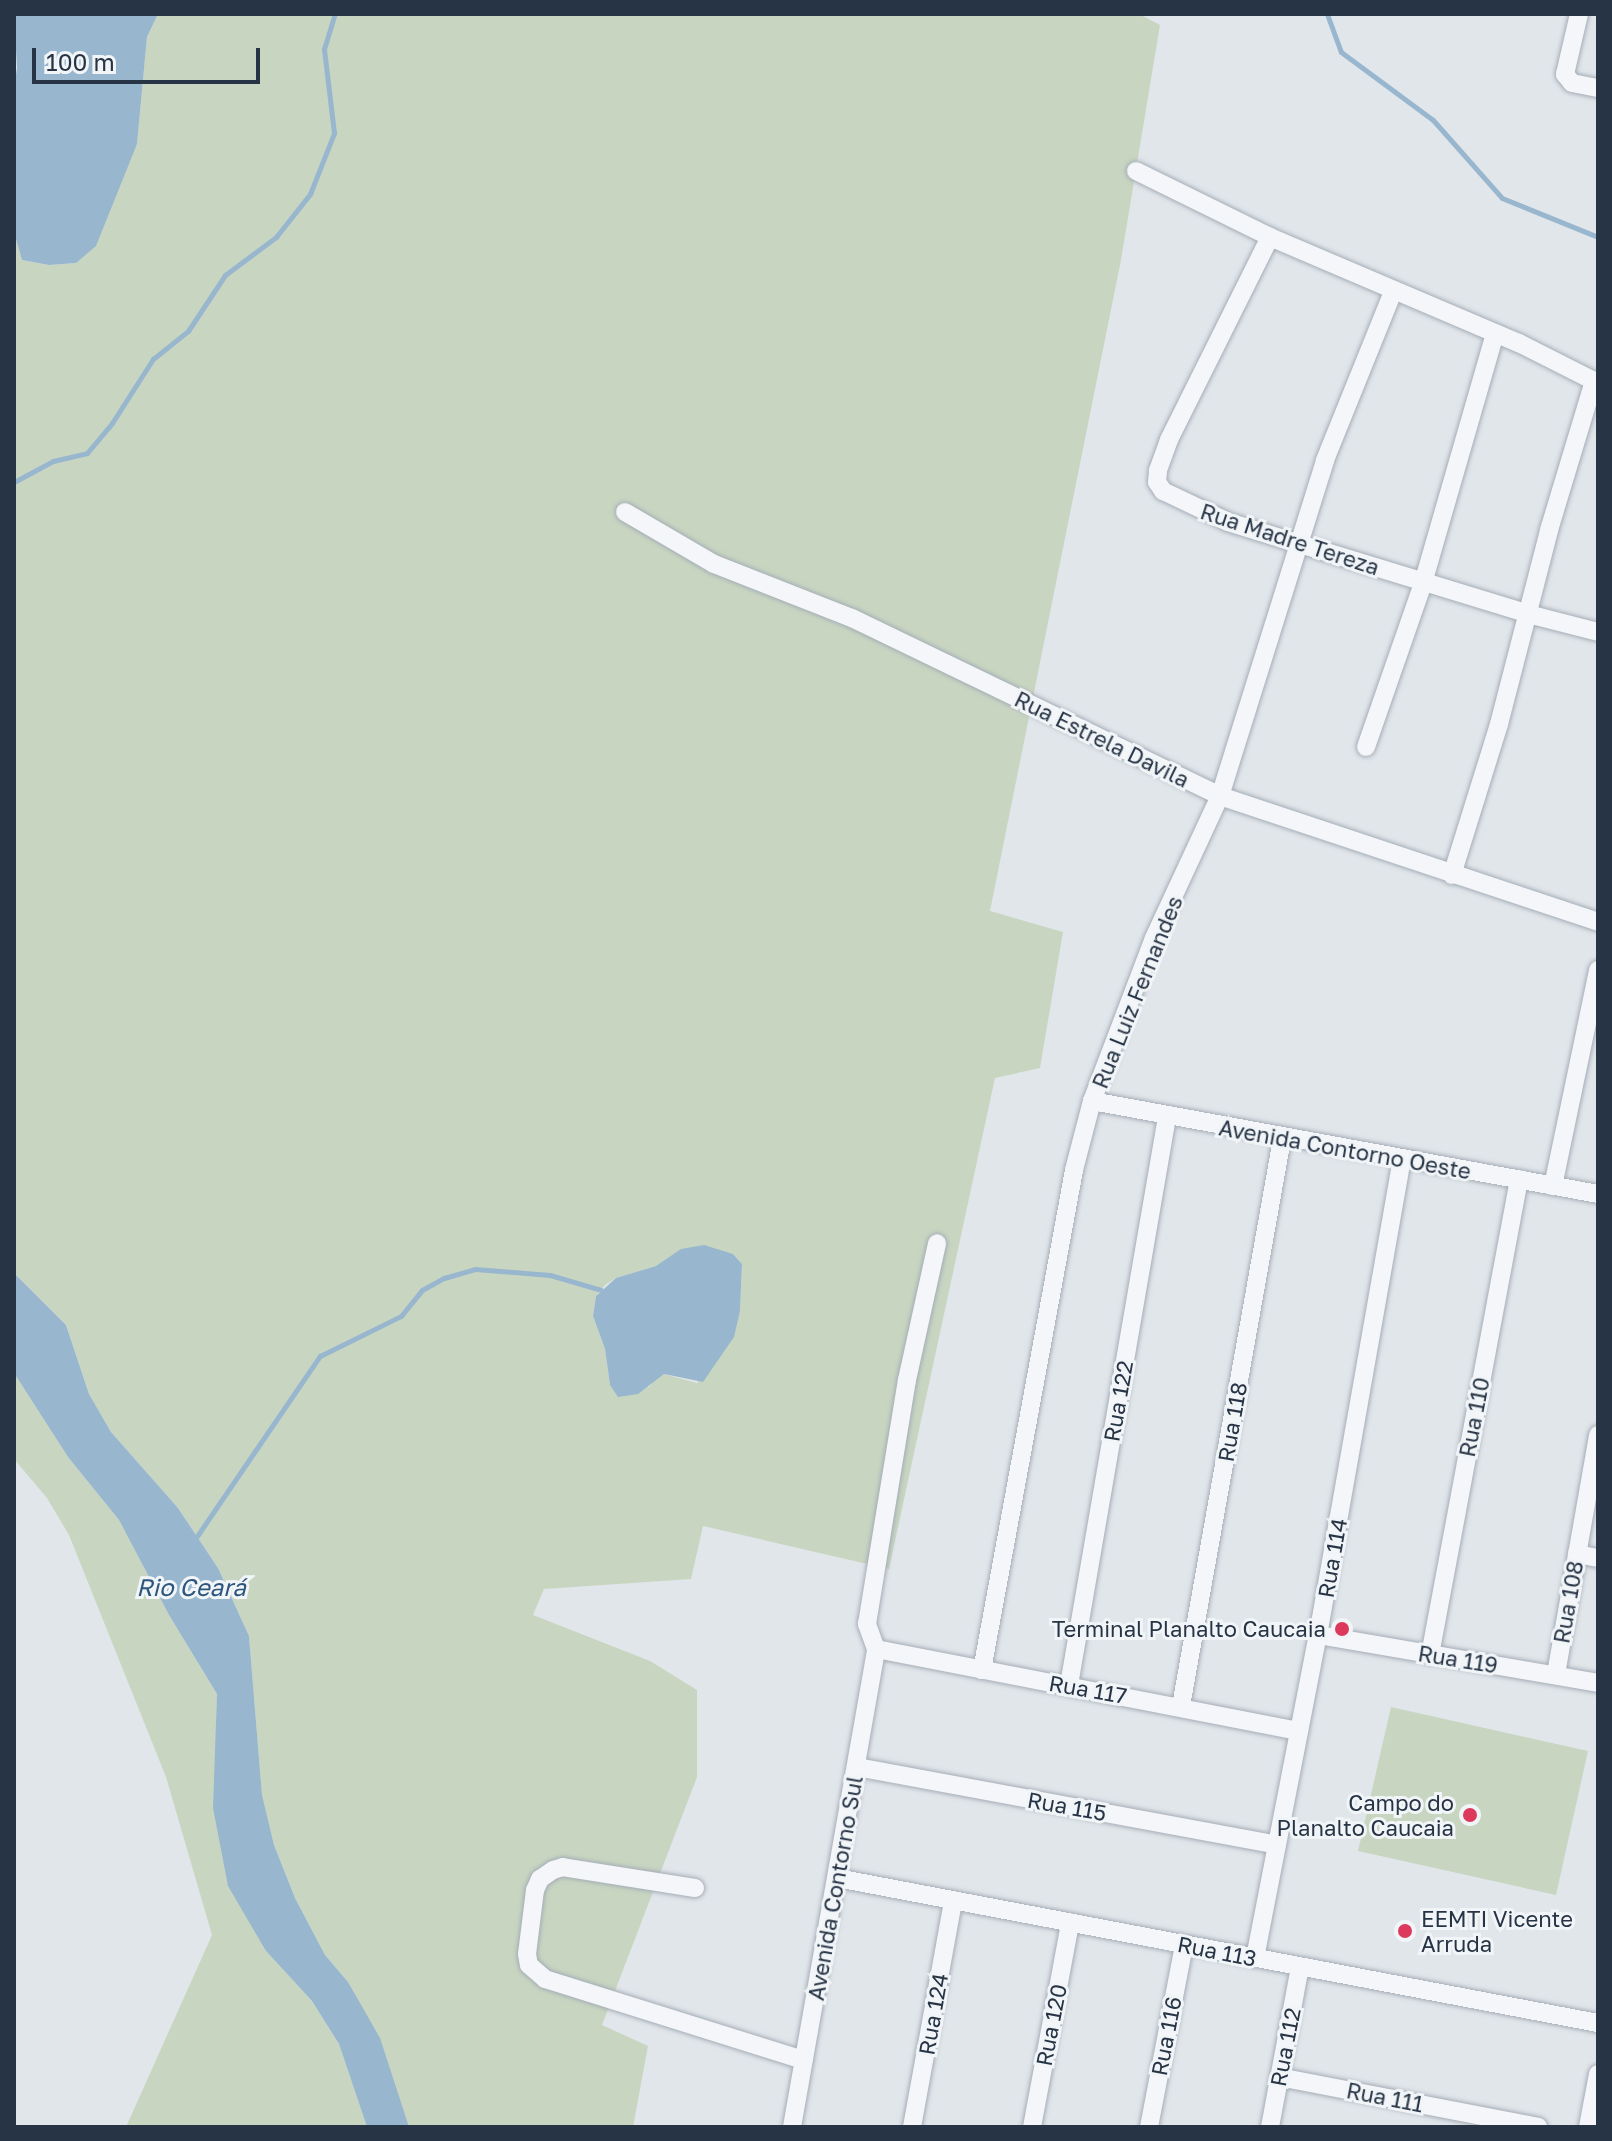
<!DOCTYPE html>
<html>
<head>
<meta charset="utf-8">
<style>
  body { margin:0 }
  #map { position:relative; width:1612px; height:2141px; overflow:hidden; background:#e1e6eb; font-family:"Golos Text",sans-serif }
  div>[style] { position:absolute }
  .green>* { inset:0; background:#c8d6c1 }
  .water>* { inset:0; background:#98b7cf }
  .stream>* { height:5px; margin:-2.5px; padding:0 2.5px; transform-origin:2.5px; border-radius:2.5px; background:#98b7cf }
  .roads { filter:drop-shadow(0 0 2px #a5adb6) drop-shadow(0 0 2px #a5adb6) }
  .street>* { height:18px; margin:-9px; padding:0 9px; transform-origin:9px; border-radius:9px; background:#f4f6f9 }
  .dots>* { width:22px; height:22px; translate:-50% -50%; box-sizing:border-box; border:4px solid #f1f5f8; border-radius:50% }
  span { translate:-50% -50%; white-space:nowrap; text-align:center; line-height:1.15; -webkit-text-stroke:6px #f1f5f8; paint-order:stroke }
  .street-label { font-size:22px; color:#273445 }
  .poi-label { font-size:22px; color:#273445 }
  .right { translate:-100% -50%; text-align:right }
  .left { translate:0 -50%; text-align:left }
  .water-label { font-size:24px; color:#2c567e; font-style:italic }
  .frame { position:absolute; inset:0; border:16px solid #273445; pointer-events:none }
  .scale { position:absolute; left:32px; top:48px; width:228px; height:36px; box-sizing:border-box; border:4px solid #273445; border-top:0; padding-left:10px; font-size:24px; line-height:28px; white-space:nowrap; color:#273445; -webkit-text-stroke:6px #f1f5f8; paint-order:stroke }
</style>
</head>
<body>
<div id="map">
  <div class="green">
    <div style="clip-path:polygon(evenodd,158px 14px,1139px 14px,1160px 25px,1121px 260px,990px 911px,1063px 932px,1040px 1068px,995px 1078px,889px 1569px,703px 1526px,691px 1579px,544px 1589px,533px 1615px,650px 1661px,697px 1690px,697px 1777px,602px 2025px,648px 2046px,633px 2127px,409px 2127px,348px 1982px,325px 1955px,295px 1898px,274px 1845px,262px 1796px,249px 1636px,218px 1568px,178px 1508px,111px 1432px,89px 1394px,66px 1325px,14px 1273px,14px 232px,22px 260px,49px 265px,76px 263px,137px 144px,147px 37px,158px 14px,733px 1254px,742px 1264px,740px 1311px,697px 1383px,664px 1374px,657px 1376px,649px 1387px,610px 1385px,605px 1349px,593px 1316px,596px 1296px,605px 1285px,616px 1278px,656px 1266px,733px 1254px)"></div>
    <div style="clip-path:polygon(14px 1373px,68px 1457px,119px 1520px,169px 1615px,217px 1694px,216px 1742px,266px 1951px,312px 2001px,339px 2044px,367px 2127px,126px 2127px,212px 1935px,166px 1777px,69px 1535px,47px 1498px,14px 1459px)"></div>
    <div style="clip-path:polygon(1391px 1707px,1588px 1751px,1556px 1895px,1358px 1851px)"></div>
  </div>
  <div class="water">
    <div style="clip-path:polygon(14px 14px,158px 14px,147px 37px,137px 144px,96px 246px,76px 263px,49px 265px,22px 260px,14px 232px,14px 87px,17px 68px)"></div>
    <div style="clip-path:polygon(704px 1245px,733px 1254px,742px 1264px,740px 1311px,734px 1337px,703px 1382px,664px 1374px,638px 1394px,618px 1397px,610px 1385px,605px 1349px,593px 1316px,596px 1296px,616px 1278px,656px 1266px,681px 1249px)"></div>
    <div style="clip-path:polygon(14px 1273px,66px 1325px,89px 1394px,111px 1432px,178px 1508px,218px 1568px,249px 1636px,262px 1795px,274px 1845px,295px 1898px,325px 1955px,348px 1982px,380px 2038px,409px 2127px,367px 2127px,339px 2044px,312px 2001px,266px 1951px,228px 1886px,213px 1808px,217px 1694px,169px 1615px,119px 1520px,68px 1457px,14px 1373px)"></div>
  </div>
  <div class="stream">
    <div style="left:1327px;top:14px;width:40px;rotate:69.8deg"></div>
    <div style="left:1341px;top:52px;width:114px;rotate:36.5deg"></div>
    <div style="left:1433px;top:120px;width:104px;rotate:48.5deg"></div>
    <div style="left:1502px;top:198px;width:104px;rotate:22.1deg"></div>
    <div style="left:14px;top:482px;width:44px;rotate:-28.3deg"></div>
    <div style="left:53px;top:461px;width:35px;rotate:-13deg"></div>
    <div style="left:87px;top:453px;width:39px;rotate:-50deg"></div>
    <div style="left:112px;top:423px;width:76px;rotate:-57.4deg"></div>
    <div style="left:153px;top:359px;width:45px;rotate:-38.7deg"></div>
    <div style="left:188px;top:331px;width:67px;rotate:-56.5deg"></div>
    <div style="left:225px;top:275px;width:64px;rotate:-36.7deg"></div>
    <div style="left:276px;top:237px;width:55px;rotate:-51.7deg"></div>
    <div style="left:310px;top:194px;width:66px;rotate:-68.5deg"></div>
    <div style="left:334px;top:133px;width:85px;rotate:-96.8deg"></div>
    <div style="left:324px;top:49px;width:37px;rotate:-73deg"></div>
    <div style="left:195px;top:1539px;width:222px;rotate:-55.7deg"></div>
    <div style="left:320px;top:1356px;width:90px;rotate:-26.3deg"></div>
    <div style="left:401px;top:1316px;width:33px;rotate:-51deg"></div>
    <div style="left:422px;top:1290px;width:25px;rotate:-29deg"></div>
    <div style="left:444px;top:1278px;width:32px;rotate:-16deg"></div>
    <div style="left:475px;top:1269px;width:75px;rotate:4.6deg"></div>
    <div style="left:550px;top:1275px;width:53px;rotate:16.4deg"></div>
  </div>
  <div class="roads">
    <div class="street">
      <div style="left:1579px;top:14px;width:62px;rotate:103.1deg"></div>
      <div style="left:1565px;top:74px;width:11px;rotate:52deg"></div>
      <div style="left:1572px;top:83px;width:26px;rotate:11deg"></div>
      <div style="left:1136px;top:171px;width:149px;rotate:26.2deg"></div>
      <div style="left:1270px;top:237px;width:271px;rotate:23.1deg"></div>
      <div style="left:1519px;top:343px;width:89px;rotate:26.9deg"></div>
      <div style="left:1270px;top:237px;width:227px;rotate:116.5deg"></div>
      <div style="left:1169px;top:440px;width:33px;rotate:110deg"></div>
      <div style="left:1158px;top:471px;width:11px;rotate:95deg"></div>
      <div style="left:1157px;top:482px;width:11px;rotate:56deg"></div>
      <div style="left:1163px;top:491px;width:72px;rotate:25.5deg"></div>
      <div style="left:1228px;top:522px;width:314px;rotate:17deg"></div>
      <div style="left:1528px;top:614px;width:72px;rotate:14.4deg"></div>
      <div style="left:625px;top:512px;width:103px;rotate:30.3deg"></div>
      <div style="left:714px;top:564px;width:148px;rotate:21.4deg"></div>
      <div style="left:852px;top:618px;width:409px;rotate:25.8deg"></div>
      <div style="left:1220px;top:796px;width:398px;rotate:18.4deg"></div>
      <div style="left:1366px;top:747px;width:174px;rotate:-70.8deg"></div>
      <div style="left:1423px;top:583px;width:259px;rotate:-73.9deg"></div>
      <div style="left:1452px;top:875px;width:158px;rotate:-72.7deg"></div>
      <div style="left:1499px;top:724px;width:200px;rotate:-75.5deg"></div>
      <div style="left:1549px;top:530px;width:156px;rotate:-73.2deg"></div>
      <div style="left:1092px;top:1101px;width:514px;rotate:10.41deg"></div>
      <div style="left:1553px;top:1186px;width:221px;rotate:-78.2deg"></div>
      <div style="left:1577px;top:1554px;width:21px;rotate:11deg"></div>
      <div style="left:1318px;top:1635px;width:284px;rotate:9.7deg"></div>
      <div style="left:876px;top:1649px;width:431px;rotate:11deg"></div>
      <div style="left:876px;top:1649px;width:27px;rotate:-110deg"></div>
      <div style="left:867px;top:1624px;width:247px;rotate:-80.7deg"></div>
      <div style="left:907px;top:1380px;width:140px;rotate:-77.6deg"></div>
      <div style="left:1430px;top:1655px;width:484px;rotate:-79.4deg"></div>
      <div style="left:982px;top:1670px;width:508px;rotate:-79.57deg"></div>
      <div style="left:1074px;top:1170px;width:71px;rotate:-75.4deg"></div>
      <div style="left:1092px;top:1101px;width:174px;rotate:-69.2deg"></div>
      <div style="left:1154px;top:938px;width:157px;rotate:-65.1deg"></div>
      <div style="left:1220px;top:796px;width:352px;rotate:-72.6deg"></div>
      <div style="left:1325px;top:460px;width:181px;rotate:-68deg"></div>
      <div style="left:1556px;top:1674px;width:243px;rotate:-80deg"></div>
      <div style="left:1069px;top:1685px;width:576px;rotate:-80.21deg"></div>
      <div style="left:1181px;top:1706px;width:576px;rotate:-79.9deg"></div>
      <div style="left:857px;top:1767px;width:427px;rotate:10.5deg"></div>
      <div style="left:837px;top:1878px;width:775px;rotate:10.79deg"></div>
      <div style="left:695px;top:1888px;width:134px;rotate:-171deg"></div>
      <div style="left:563px;top:1867px;width:10px;rotate:163deg"></div>
      <div style="left:553px;top:1870px;width:16px;rotate:145deg"></div>
      <div style="left:540px;top:1879px;width:12px;rotate:114deg"></div>
      <div style="left:535px;top:1890px;width:64px;rotate:97.1deg"></div>
      <div style="left:527px;top:1954px;width:11px;rotate:80deg"></div>
      <div style="left:529px;top:1965px;width:21px;rotate:41deg"></div>
      <div style="left:545px;top:1979px;width:271px;rotate:17.4deg"></div>
      <div style="left:1255px;top:1958px;width:329px;rotate:-79deg"></div>
      <div style="left:1318px;top:1635px;width:484px;rotate:-80deg"></div>
      <div style="left:1279px;top:2077px;width:264px;rotate:10.9deg"></div>
      <div style="left:792px;top:2127px;width:485px;rotate:-80deg"></div>
      <div style="left:912px;top:2127px;width:230px;rotate:-79.7deg"></div>
      <div style="left:1032px;top:2127px;width:208px;rotate:-79.4deg"></div>
      <div style="left:1149px;top:2127px;width:185px;rotate:-79.1deg"></div>
      <div style="left:1270px;top:2127px;width:163px;rotate:-79.4deg"></div>
      <div style="left:1588px;top:2127px;width:54px;rotate:-79.3deg"></div>
    </div>
  </div>
  <div class="dots">
    <div style="left:1342px;top:1629px;background:#dd395d"></div>
    <div style="left:1470px;top:1815px;background:#dd395d"></div>
    <div style="left:1405px;top:1931px;background:#dd395d"></div>
  </div>
  <div class="street-label">
    <span style="left:1290px;top:539px;rotate:18deg">Rua Madre Tereza</span>
    <span style="left:1102px;top:739px;rotate:26deg">Rua Estrela Davila</span>
    <span style="left:1137px;top:992px;rotate:-68deg">Rua Luiz Fernandes</span>
    <span style="left:1345px;top:1149px;rotate:10deg">Avenida Contorno Oeste</span>
    <span style="left:1118px;top:1401px;rotate:-80deg">Rua 122</span>
    <span style="left:1474px;top:1417px;rotate:-79deg">Rua 110</span>
    <span style="left:1232px;top:1422px;rotate:-80deg">Rua 118</span>
    <span style="left:1332px;top:1558px;rotate:-80deg">Rua 114</span>
    <span style="left:1568px;top:1602px;rotate:-80deg">Rua 108</span>
    <span style="left:1458px;top:1659px;rotate:9deg">Rua 119</span>
    <span style="left:1088px;top:1689px;rotate:10deg">Rua 117</span>
    <span style="left:1067px;top:1806px;rotate:10deg">Rua 115</span>
    <span style="left:835px;top:1888px;rotate:-80deg">Avenida Contorno Sul</span>
    <span style="left:1217px;top:1951px;rotate:11deg">Rua 113</span>
    <span style="left:933px;top:2014px;rotate:-80deg">Rua 124</span>
    <span style="left:1051px;top:2025px;rotate:-79deg">Rua 120</span>
    <span style="left:1166px;top:2036px;rotate:-79deg">Rua 116</span>
    <span style="left:1285px;top:2047px;rotate:-79deg">Rua 112</span>
    <span style="left:1385px;top:2097px;rotate:11deg">Rua 111</span>
  </div>
  <div class="poi-label">
    <span class="right" style="left:1326px;top:1629px">Terminal Planalto Caucaia</span>
    <span class="right" style="left:1454px;top:1815px">Campo do<br>Planalto Caucaia</span>
    <span class="left" style="left:1421px;top:1931px">EEMTI Vicente<br>Arruda</span>
  </div>
  <div class="water-label">
    <span style="left:191px;top:1587px">Rio Ceará</span>
  </div>
  <div class="frame"></div>
  <div class="scale">100 m</div>
</div>
</body>
</html>
